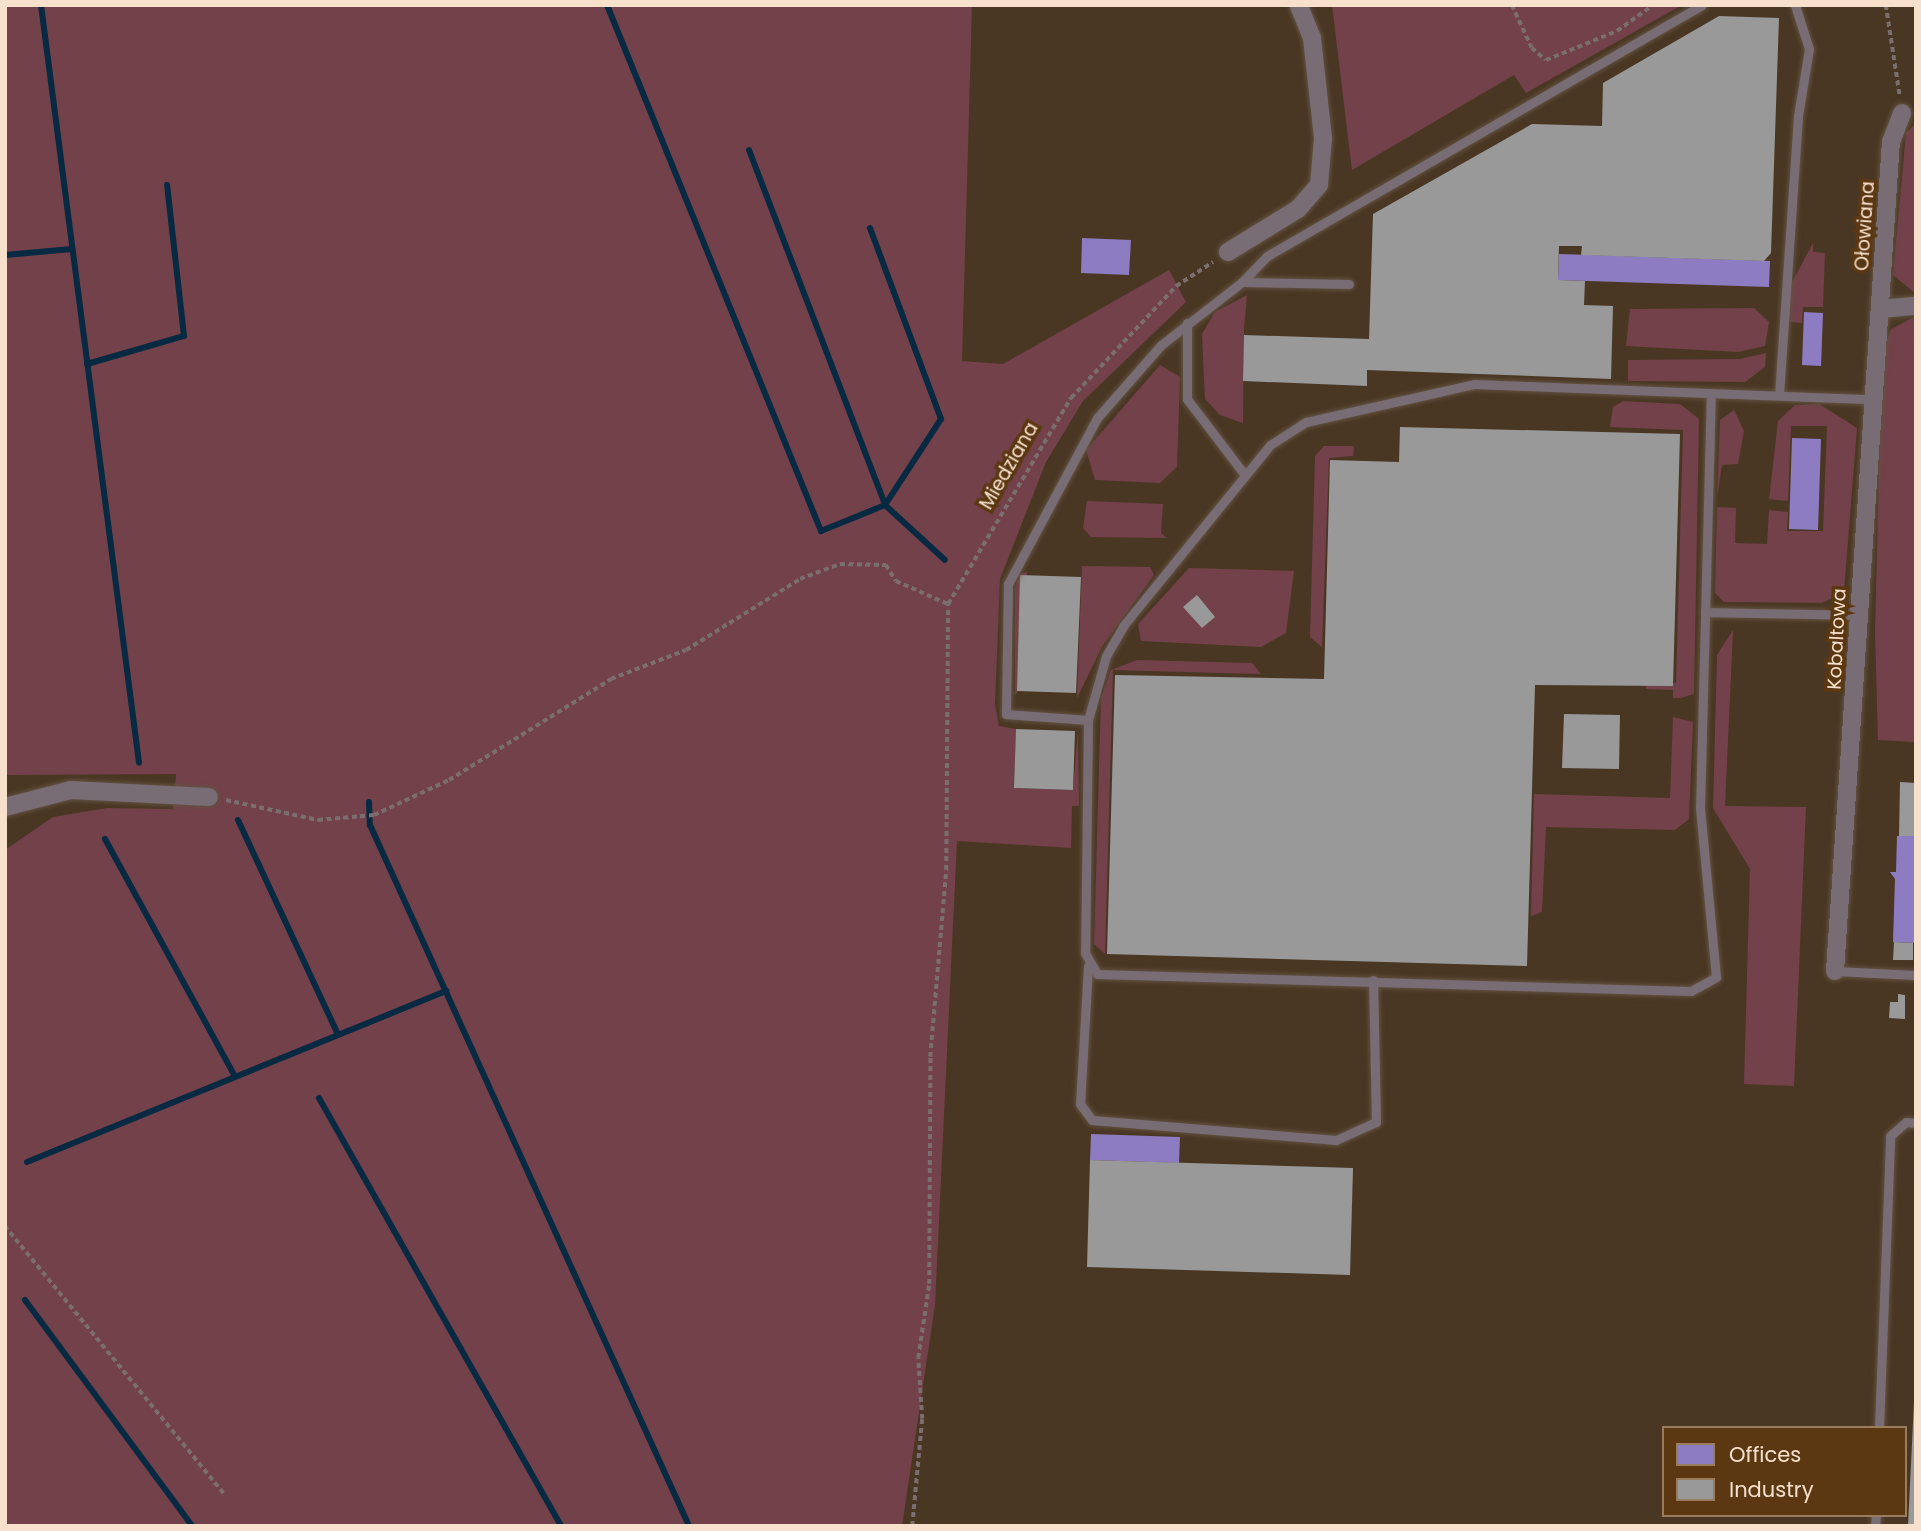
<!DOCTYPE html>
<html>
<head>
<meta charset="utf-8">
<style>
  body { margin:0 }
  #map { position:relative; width:1921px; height:1531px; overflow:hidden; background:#4a3723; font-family:Poppins,sans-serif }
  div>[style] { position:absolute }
  .green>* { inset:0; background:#73414a }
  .offices>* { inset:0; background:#8e7cc3 }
  .industry>* { inset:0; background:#999 }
  .stream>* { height:6px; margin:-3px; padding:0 3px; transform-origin:3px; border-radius:3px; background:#072941 }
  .path>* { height:3.5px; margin-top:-1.75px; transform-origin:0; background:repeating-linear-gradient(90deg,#7a6e6e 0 5px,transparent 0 8.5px) }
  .roads { filter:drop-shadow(0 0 2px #625242) drop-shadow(0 0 2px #625242) }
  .service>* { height:9px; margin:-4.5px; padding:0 4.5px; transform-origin:4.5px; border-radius:4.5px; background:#786d74 }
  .minor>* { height:18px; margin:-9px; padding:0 9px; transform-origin:9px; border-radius:9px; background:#786d74 }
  span { translate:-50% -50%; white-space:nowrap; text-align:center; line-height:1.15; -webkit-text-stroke:7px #5b3812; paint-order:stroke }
  .street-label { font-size:19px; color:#f7e1cd }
  .frame { position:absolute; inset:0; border:7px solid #f7e1cd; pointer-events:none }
  .legend { position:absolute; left:1662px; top:1426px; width:245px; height:91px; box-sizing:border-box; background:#5b3812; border:2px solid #997c5d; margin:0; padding:9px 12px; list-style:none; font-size:21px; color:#f7e1cd }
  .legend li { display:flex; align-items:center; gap:14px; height:35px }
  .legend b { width:35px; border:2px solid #997c5d }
</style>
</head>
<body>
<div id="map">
  <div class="green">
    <div style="clip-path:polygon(5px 5px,972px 5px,962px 361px,1003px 364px,1169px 270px,1186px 302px,1083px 401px,1046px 462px,1000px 579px,995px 704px,999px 726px,1016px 729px,1014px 788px,1073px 790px,1078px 729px,1079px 806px,1072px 806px,1071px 848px,957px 841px,935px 1305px,902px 1526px,5px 1526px,5px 850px,53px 817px,107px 808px,173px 809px,176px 774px,5px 775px)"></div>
    <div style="clip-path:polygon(1332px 5px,1682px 5px,1526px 93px,1514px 75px,1352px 170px)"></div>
    <div style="clip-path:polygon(1916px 123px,1916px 294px,1893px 275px,1906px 133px)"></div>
    <div style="clip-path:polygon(1813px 243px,1813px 252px,1825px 253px,1823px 307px,1803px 307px,1802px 323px,1789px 322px,1789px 288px)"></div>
    <div style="clip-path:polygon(1247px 295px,1244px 329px,1243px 423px,1220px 415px,1205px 399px,1202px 334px,1215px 312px)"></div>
    <div style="clip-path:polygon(1754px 308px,1769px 322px,1765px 346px,1738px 352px,1626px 346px,1630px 309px)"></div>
    <div style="clip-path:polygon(1916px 316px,1916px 742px,1878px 740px,1875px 631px,1882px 355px,1891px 329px)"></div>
    <div style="clip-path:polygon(1766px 353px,1765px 367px,1745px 382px,1628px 381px,1628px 360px,1740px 359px)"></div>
    <div style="clip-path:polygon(1160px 365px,1180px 377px,1177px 467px,1160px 483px,1095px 480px,1086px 450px)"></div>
    <div style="clip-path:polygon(1623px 401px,1680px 404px,1699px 419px,1694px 694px,1681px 698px,1673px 698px,1673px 690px,1646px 689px,1646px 682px,1676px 683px,1683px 430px,1610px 427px,1613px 407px)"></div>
    <div style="clip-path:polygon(1819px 404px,1857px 428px,1844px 592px,1822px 603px,1724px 602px,1715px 593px,1717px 507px,1736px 508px,1735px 543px,1767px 544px,1769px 510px,1788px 512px,1787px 531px,1823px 531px,1827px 426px,1791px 426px,1788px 501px,1769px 499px,1778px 421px,1795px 405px)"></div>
    <div style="clip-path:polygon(1734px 410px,1744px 431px,1738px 464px,1722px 465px,1717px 497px,1720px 420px)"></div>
    <div style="clip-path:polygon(1324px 446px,1354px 446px,1353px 456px,1329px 458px,1322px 647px,1310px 637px,1315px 456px)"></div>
    <div style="clip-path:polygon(1087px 501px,1163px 504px,1161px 533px,1167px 538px,1091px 537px,1083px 528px)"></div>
    <div style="clip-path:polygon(1082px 566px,1150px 567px,1154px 575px,1103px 645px,1077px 698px)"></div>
    <div style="clip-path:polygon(1189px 568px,1294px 571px,1286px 633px,1261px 647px,1141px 641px,1138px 624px)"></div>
    <div style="clip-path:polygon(1027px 572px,1018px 691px,1015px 696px,1015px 588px,1019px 574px)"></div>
    <div style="clip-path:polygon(1733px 630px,1725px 806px,1806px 807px,1794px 1086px,1744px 1084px,1750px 869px,1713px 808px,1717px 655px)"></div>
    <div style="clip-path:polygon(1137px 660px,1252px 663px,1261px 674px,1113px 670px,1105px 954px,1094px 944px,1101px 698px,1111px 670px)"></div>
    <div style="clip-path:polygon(1673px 717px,1693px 722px,1689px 819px,1675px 830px,1546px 827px,1542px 912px,1531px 916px,1534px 794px,1670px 798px)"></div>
  </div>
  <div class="offices">
    <div style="clip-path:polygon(1082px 238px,1131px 240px,1129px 275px,1081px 273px)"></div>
    <div style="clip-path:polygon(1559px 254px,1770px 261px,1769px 287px,1558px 280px)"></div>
    <div style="clip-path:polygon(1804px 312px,1823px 313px,1821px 366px,1802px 365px)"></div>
    <div style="clip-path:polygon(1792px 438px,1821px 439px,1818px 530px,1789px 529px)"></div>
    <div style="clip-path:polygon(1897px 836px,1916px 836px,1916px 943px,1893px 942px,1895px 879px,1890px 872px,1896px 872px)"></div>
    <div style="clip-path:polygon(1091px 1134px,1180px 1137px,1179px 1163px,1090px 1160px)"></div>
  </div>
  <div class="industry">
    <div style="clip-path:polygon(1719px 16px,1779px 18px,1771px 253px,1764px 261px,1581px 255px,1582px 246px,1559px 246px,1558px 280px,1585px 281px,1584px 305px,1613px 306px,1611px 379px,1367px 370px,1367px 386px,1243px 381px,1244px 335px,1369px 339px,1373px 214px,1532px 124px,1602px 126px,1603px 83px)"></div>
    <div style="clip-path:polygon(1400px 427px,1680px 434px,1673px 686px,1535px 685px,1527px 966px,1107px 954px,1115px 675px,1324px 679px,1330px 460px,1399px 462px)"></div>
    <div style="clip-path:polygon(1020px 575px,1081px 577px,1076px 693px,1017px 691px)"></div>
    <div style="clip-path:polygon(1197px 595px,1215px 617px,1202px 628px,1183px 607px)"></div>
    <div style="clip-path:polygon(1564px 714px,1620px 715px,1619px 769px,1562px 768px)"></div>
    <div style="clip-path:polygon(1016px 729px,1075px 731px,1073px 790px,1014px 788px)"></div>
    <div style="clip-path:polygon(1900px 782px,1916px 783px,1916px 836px,1899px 836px)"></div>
    <div style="clip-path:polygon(1894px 942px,1913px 943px,1913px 960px,1893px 960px)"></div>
    <div style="clip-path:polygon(1898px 994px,1905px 995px,1905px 1019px,1889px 1018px,1890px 1002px,1898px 1002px)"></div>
    <div style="clip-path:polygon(1090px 1160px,1353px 1168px,1350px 1275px,1087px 1267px)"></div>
    <div style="clip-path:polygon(1914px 1402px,1916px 1526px,1908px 1526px)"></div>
  </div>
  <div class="stream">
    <div style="left:41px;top:5px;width:764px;rotate:82.63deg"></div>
    <div style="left:607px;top:5px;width:568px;rotate:67.86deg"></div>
    <div style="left:821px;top:531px;width:69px;rotate:-22.1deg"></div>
    <div style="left:885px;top:505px;width:81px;rotate:42.5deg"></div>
    <div style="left:749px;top:150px;width:380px;rotate:69deg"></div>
    <div style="left:870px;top:228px;width:204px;rotate:69.6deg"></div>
    <div style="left:941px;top:419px;width:103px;rotate:123.1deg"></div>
    <div style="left:5px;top:255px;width:67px;rotate:-5.1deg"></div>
    <div style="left:87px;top:364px;width:101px;rotate:-16.1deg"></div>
    <div style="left:184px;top:336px;width:152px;rotate:-96.4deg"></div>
    <div style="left:369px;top:802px;width:23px;rotate:88deg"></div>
    <div style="left:370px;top:825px;width:770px;rotate:65.53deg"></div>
    <div style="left:238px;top:820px;width:236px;rotate:65deg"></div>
    <div style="left:105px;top:839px;width:270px;rotate:61.3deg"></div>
    <div style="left:319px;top:1098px;width:492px;rotate:60.5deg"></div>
    <div style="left:27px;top:1162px;width:453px;rotate:-22.2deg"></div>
    <div style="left:25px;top:1300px;width:281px;rotate:53.5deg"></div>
  </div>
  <div class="path">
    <div style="left:1512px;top:5px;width:47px;rotate:65.1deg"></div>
    <div style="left:1532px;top:48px;width:18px;rotate:41deg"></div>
    <div style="left:1546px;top:60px;width:77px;rotate:-22.2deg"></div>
    <div style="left:1617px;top:31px;width:44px;rotate:-35.8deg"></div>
    <div style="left:1886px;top:5px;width:93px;rotate:81.3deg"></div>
    <div style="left:226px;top:800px;width:94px;rotate:12.3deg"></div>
    <div style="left:318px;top:820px;width:56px;rotate:-5.1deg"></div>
    <div style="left:374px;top:815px;width:83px;rotate:-25deg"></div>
    <div style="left:449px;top:780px;width:191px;rotate:-31.9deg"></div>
    <div style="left:611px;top:679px;width:80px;rotate:-21.1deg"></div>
    <div style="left:686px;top:650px;width:134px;rotate:-31.9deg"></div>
    <div style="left:800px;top:579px;width:43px;rotate:-20.6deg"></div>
    <div style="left:840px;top:564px;width:46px;rotate:1.2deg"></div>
    <div style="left:886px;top:565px;width:19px;rotate:58deg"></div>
    <div style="left:896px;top:581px;width:57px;rotate:23.9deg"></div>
    <div style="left:5px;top:1226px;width:346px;rotate:50.7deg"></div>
    <div style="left:912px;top:1526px;width:107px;rotate:-84.7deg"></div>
    <div style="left:922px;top:1419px;width:61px;rotate:-93.8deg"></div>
    <div style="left:918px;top:1358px;width:75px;rotate:-81.5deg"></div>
    <div style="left:929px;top:1284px;width:227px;rotate:-89.7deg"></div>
    <div style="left:930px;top:1057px;width:188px;rotate:-85.1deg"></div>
    <div style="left:946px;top:870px;width:266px;rotate:-89.6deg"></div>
    <div style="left:948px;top:604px;width:240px;rotate:-59.2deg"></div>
    <div style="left:1071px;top:398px;width:154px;rotate:-46.8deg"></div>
    <div style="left:1176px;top:286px;width:44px;rotate:-33deg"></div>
  </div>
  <div class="roads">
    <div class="service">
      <div style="left:1242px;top:282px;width:36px;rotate:-46deg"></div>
      <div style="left:1267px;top:256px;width:502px;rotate:-29.99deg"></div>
      <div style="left:1349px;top:284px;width:107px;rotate:-178.9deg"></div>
      <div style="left:1242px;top:282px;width:103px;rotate:142.1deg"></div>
      <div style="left:1161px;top:345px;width:97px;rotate:131.2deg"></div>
      <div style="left:1097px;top:418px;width:188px;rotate:118.2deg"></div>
      <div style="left:1008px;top:584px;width:130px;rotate:90.9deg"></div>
      <div style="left:1006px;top:714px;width:82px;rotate:4.2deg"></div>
      <div style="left:1088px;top:720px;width:233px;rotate:90.7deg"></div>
      <div style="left:1085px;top:953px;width:24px;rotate:60deg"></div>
      <div style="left:1097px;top:974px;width:594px;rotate:1.64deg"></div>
      <div style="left:1691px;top:991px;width:29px;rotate:-29deg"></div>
      <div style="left:1716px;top:977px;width:169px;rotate:-95.4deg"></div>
      <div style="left:1700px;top:809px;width:416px;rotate:-88.5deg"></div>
      <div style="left:1187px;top:323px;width:76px;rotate:90deg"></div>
      <div style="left:1187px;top:399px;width:96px;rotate:52.7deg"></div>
      <div style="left:1779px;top:395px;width:280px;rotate:-86.1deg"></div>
      <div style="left:1798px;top:116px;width:68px;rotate:-80.7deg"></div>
      <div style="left:1809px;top:49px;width:46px;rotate:-107.7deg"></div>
      <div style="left:1705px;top:612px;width:154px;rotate:1.1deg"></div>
      <div style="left:1088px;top:720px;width:66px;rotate:-74.3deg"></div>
      <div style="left:1106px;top:656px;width:34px;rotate:-60deg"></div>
      <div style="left:1123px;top:626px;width:233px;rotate:-50.9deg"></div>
      <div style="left:1270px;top:445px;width:43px;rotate:-32.6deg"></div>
      <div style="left:1306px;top:422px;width:172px;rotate:-12.7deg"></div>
      <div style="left:1474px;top:384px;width:399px;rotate:2.2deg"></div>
      <div style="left:1088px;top:966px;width:138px;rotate:93.3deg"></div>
      <div style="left:1080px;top:1104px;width:20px;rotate:53deg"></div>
      <div style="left:1092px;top:1120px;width:245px;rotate:4.7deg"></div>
      <div style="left:1336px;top:1140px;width:44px;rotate:-24.2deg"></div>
      <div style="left:1376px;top:1122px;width:142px;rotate:-91.2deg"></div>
      <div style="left:1835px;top:971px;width:81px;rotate:2.8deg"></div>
      <div style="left:1879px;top:1428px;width:292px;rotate:-87.8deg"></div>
      <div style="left:1890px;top:1136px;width:21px;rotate:-41deg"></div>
      <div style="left:1906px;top:1122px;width:10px;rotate:6deg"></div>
      <div style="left:1875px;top:1526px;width:11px;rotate:-85deg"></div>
    </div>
    <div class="minor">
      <div style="left:1228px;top:252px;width:82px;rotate:-31.6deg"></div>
      <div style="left:1298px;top:209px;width:32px;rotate:-49deg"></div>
      <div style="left:1319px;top:185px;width:47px;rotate:-85.1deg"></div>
      <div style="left:1323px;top:138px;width:101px;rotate:-96.3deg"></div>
      <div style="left:1312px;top:38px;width:35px;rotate:-112deg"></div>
      <div style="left:1880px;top:309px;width:36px;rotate:-5deg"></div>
      <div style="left:5px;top:807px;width:68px;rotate:-14.4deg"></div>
      <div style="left:71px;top:790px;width:138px;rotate:2.9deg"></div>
      <div style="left:1835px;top:971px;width:831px;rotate:-86.14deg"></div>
      <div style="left:1891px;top:142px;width:31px;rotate:-69deg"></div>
    </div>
  </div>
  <div class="street-label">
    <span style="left:1865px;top:226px;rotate:-86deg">Ołowiana</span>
    <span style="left:1009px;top:466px;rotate:-60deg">Miedziana</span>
    <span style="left:1837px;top:639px;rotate:-87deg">Kobaltowa</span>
  </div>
  <div class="frame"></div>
  <ul class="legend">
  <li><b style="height:19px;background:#8e7cc3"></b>Offices</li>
  <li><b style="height:19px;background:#999"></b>Industry</li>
  </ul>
</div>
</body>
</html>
